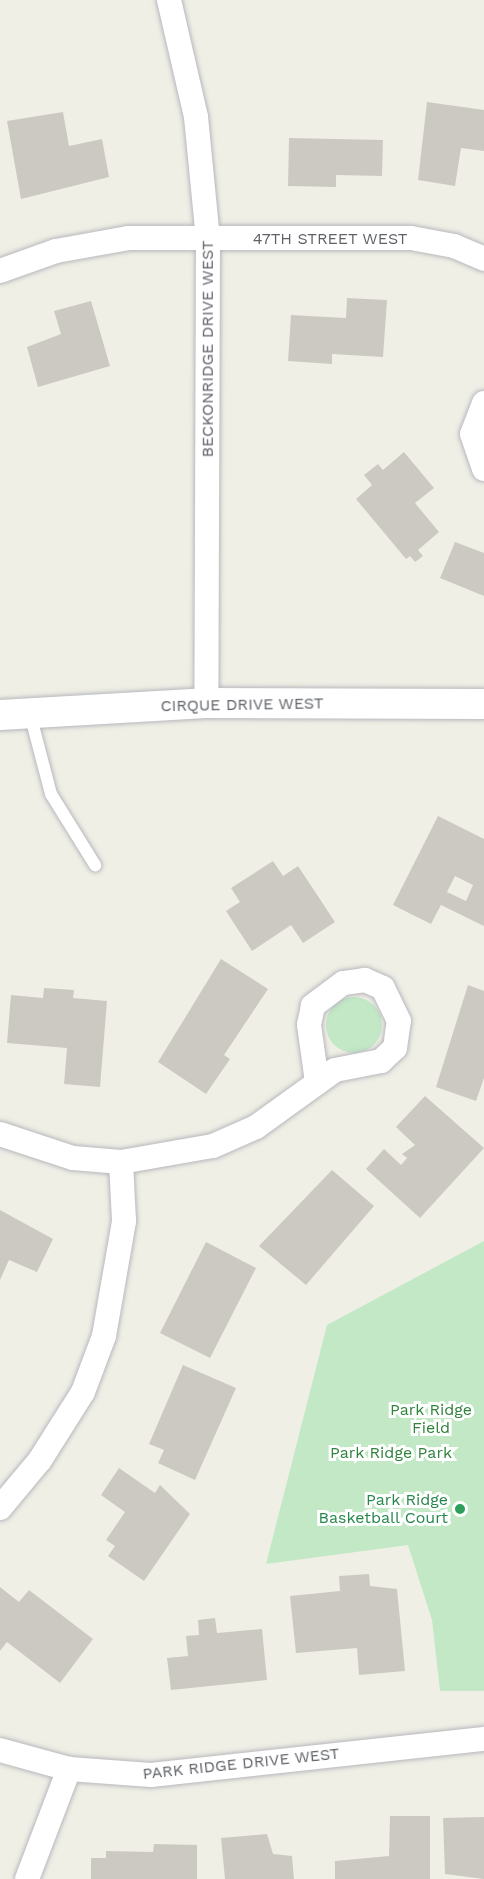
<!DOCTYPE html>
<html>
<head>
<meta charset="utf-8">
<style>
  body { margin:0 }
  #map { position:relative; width:484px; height:1879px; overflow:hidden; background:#f0efe6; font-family:"Work Sans",sans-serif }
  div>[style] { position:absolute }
  .green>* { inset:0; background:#c2e8c6 }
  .round { border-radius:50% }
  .building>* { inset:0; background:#ccc9c3 }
  .roads { filter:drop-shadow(0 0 2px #b7b8bd) drop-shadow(0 0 2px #b7b8bd) }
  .service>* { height:12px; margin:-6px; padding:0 6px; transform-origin:6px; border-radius:6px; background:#fff }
  .minor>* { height:24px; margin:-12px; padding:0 12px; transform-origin:12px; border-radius:12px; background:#fff }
  .tertiary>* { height:30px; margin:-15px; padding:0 15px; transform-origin:15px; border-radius:15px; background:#fff }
  .dots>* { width:16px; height:16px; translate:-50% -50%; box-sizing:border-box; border:3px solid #fff; border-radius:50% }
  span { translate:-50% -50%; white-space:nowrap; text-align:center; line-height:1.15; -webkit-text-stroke:6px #fff; paint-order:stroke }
  .street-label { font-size:16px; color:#5e6167 }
  .park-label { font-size:16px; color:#31823d }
  .leisure-label { font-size:16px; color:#27864d }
  .right { translate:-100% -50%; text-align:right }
</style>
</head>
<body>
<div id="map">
  <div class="green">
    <div class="round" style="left:326px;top:997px;width:56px;height:56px"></div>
    <div style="clip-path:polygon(484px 1241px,484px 1691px,440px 1691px,432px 1620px,408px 1545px,266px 1564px,327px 1325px)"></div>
  </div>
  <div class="building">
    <div style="clip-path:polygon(427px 102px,484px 110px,484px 151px,461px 148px,455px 186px,418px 180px)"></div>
    <div style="clip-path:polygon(63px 112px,69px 146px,102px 139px,109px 177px,21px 199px,7px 121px)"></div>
    <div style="clip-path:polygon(289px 138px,383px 140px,382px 176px,336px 175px,336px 187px,288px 186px)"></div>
    <div style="clip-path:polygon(347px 298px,387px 300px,383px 357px,332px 354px,332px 364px,288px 361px,291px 315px,346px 318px)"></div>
    <div style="clip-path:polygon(91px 301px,110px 366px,38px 387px,27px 347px,61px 334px,54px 311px)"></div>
    <div style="clip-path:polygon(404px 452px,434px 488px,415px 503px,439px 532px,418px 550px,423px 556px,415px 562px,410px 556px,406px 559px,356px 499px,372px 485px,364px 475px,378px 464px,383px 470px)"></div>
    <div style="clip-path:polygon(455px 542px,484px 553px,484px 596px,440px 578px)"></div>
    <div style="clip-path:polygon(evenodd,438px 816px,484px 839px,484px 926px,441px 905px,431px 924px,393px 905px,438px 816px,455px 876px,473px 885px,466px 901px,447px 892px,455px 876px)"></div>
    <div style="clip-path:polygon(273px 861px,283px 876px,298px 866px,335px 922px,303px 943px,291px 925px,252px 951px,226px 911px,240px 902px,231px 888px)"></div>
    <div style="clip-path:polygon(221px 959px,268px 989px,224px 1055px,230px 1059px,206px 1094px,158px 1062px)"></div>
    <div style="clip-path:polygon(468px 985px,484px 991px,484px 1078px,476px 1101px,436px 1087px)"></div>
    <div style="clip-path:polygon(44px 988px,74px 990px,73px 998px,107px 1001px,100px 1087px,64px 1084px,67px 1048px,7px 1043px,11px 995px,43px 998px)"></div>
    <div style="clip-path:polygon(425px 1096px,484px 1148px,420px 1218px,366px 1169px,384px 1149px,401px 1165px,407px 1158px,402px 1154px,415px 1145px,396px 1127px)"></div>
    <div style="clip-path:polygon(332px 1170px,374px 1206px,306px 1285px,259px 1246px)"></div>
    <div style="clip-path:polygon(0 1210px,53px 1239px,37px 1272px,9px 1260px,0 1280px)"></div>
    <div style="clip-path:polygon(206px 1242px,256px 1268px,210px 1358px,160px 1333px)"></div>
    <div style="clip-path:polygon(183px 1365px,236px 1388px,195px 1480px,158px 1463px,164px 1450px,149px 1444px)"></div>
    <div style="clip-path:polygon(119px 1468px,155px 1493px,160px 1485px,190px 1514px,144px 1581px,108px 1556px,115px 1546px,106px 1540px,125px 1512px,101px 1495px)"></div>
    <div style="clip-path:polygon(369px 1574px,370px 1586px,397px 1589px,405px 1671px,359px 1675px,357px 1648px,296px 1653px,290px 1596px,340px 1591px,339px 1576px)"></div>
    <div style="clip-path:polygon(0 1587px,19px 1602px,29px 1590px,93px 1639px,60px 1683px,7px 1642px,0 1651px)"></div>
    <div style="clip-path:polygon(215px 1618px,217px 1633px,262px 1629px,267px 1680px,171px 1690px,167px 1658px,188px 1656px,186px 1636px,199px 1635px,198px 1620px)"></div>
    <div style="clip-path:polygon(390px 1816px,430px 1816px,430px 1879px,335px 1879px,335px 1861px,389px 1856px)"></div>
    <div style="clip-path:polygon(484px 1817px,484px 1879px,445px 1874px,443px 1818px)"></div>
    <div style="clip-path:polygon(267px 1834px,273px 1854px,292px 1856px,294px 1879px,225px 1879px,221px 1838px)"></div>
    <div style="clip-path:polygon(154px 1844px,197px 1845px,197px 1879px,91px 1879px,91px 1858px,106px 1858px,106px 1851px,153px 1852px)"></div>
  </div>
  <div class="roads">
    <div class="service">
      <div style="left:30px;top:714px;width:83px;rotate:75.3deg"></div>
      <div style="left:51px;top:794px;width:84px;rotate:58.2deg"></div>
    </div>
    <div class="minor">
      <div style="left:169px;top:0;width:120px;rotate:77deg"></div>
      <div style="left:196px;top:117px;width:123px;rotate:84.4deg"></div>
      <div style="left:208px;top:239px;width:464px;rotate:90.2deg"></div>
      <div style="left:0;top:271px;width:59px;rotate:-19.7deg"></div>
      <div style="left:56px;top:251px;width:73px;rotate:-10.2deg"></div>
      <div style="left:128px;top:238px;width:283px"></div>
      <div style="left:411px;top:238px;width:44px;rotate:10.5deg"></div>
      <div style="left:454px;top:246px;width:33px;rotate:23deg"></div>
      <div style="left:484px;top:403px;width:33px;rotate:111deg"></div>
      <div style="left:472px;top:434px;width:37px;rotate:71deg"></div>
      <div style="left:0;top:1134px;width:77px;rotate:18.2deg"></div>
      <div style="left:73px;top:1158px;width:48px;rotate:4.8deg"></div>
      <div style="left:121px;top:1162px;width:93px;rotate:-9.9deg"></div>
      <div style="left:213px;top:1146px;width:47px;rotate:-23.8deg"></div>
      <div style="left:256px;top:1127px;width:97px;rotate:-35.8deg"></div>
      <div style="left:335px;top:1070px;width:47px;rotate:-11.1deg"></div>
      <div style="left:381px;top:1061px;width:19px;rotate:-43deg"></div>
      <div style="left:395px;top:1048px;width:27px;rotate:-82deg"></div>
      <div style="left:399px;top:1021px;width:37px;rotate:-116deg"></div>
      <div style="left:383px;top:988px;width:20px;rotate:-156deg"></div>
      <div style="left:365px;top:980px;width:22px;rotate:172deg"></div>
      <div style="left:343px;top:983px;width:38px;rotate:143deg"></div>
      <div style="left:313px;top:1006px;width:19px;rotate:102deg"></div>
      <div style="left:309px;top:1025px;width:58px;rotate:82deg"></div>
      <div style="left:0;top:1508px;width:62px;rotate:-50.2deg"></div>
      <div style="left:40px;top:1460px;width:80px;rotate:-57.7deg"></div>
      <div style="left:83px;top:1392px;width:60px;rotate:-69.4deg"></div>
      <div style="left:104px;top:1336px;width:117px;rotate:-80.1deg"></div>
      <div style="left:124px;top:1221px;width:59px;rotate:-92.9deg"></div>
      <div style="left:0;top:1750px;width:72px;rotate:15.4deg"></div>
      <div style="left:69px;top:1769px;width:82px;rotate:4.2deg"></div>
      <div style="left:151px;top:1775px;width:335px;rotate:-6.2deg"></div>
      <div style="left:27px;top:1879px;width:118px;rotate:-69.1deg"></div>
    </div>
    <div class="tertiary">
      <div style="left:0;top:715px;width:206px;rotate:-3.3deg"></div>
      <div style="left:206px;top:703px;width:278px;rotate:0.2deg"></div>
    </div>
  </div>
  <div class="dots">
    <div style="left:460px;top:1509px;background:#2e9e5b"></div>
  </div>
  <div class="street-label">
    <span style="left:330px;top:239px">47TH STREET WEST</span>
    <span style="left:208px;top:349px;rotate:-90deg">BECKONRIDGE DRIVE WEST</span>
    <span style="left:242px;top:705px;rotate:-1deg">CIRQUE DRIVE WEST</span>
    <span style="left:241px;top:1764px;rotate:-6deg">PARK RIDGE DRIVE WEST</span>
  </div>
  <div class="park-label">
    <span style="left:431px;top:1419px">Park Ridge<br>Field</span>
    <span style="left:391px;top:1453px">Park Ridge Park</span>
  </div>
  <div class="leisure-label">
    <span class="right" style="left:448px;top:1509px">Park Ridge<br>Basketball Court</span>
  </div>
</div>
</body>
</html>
